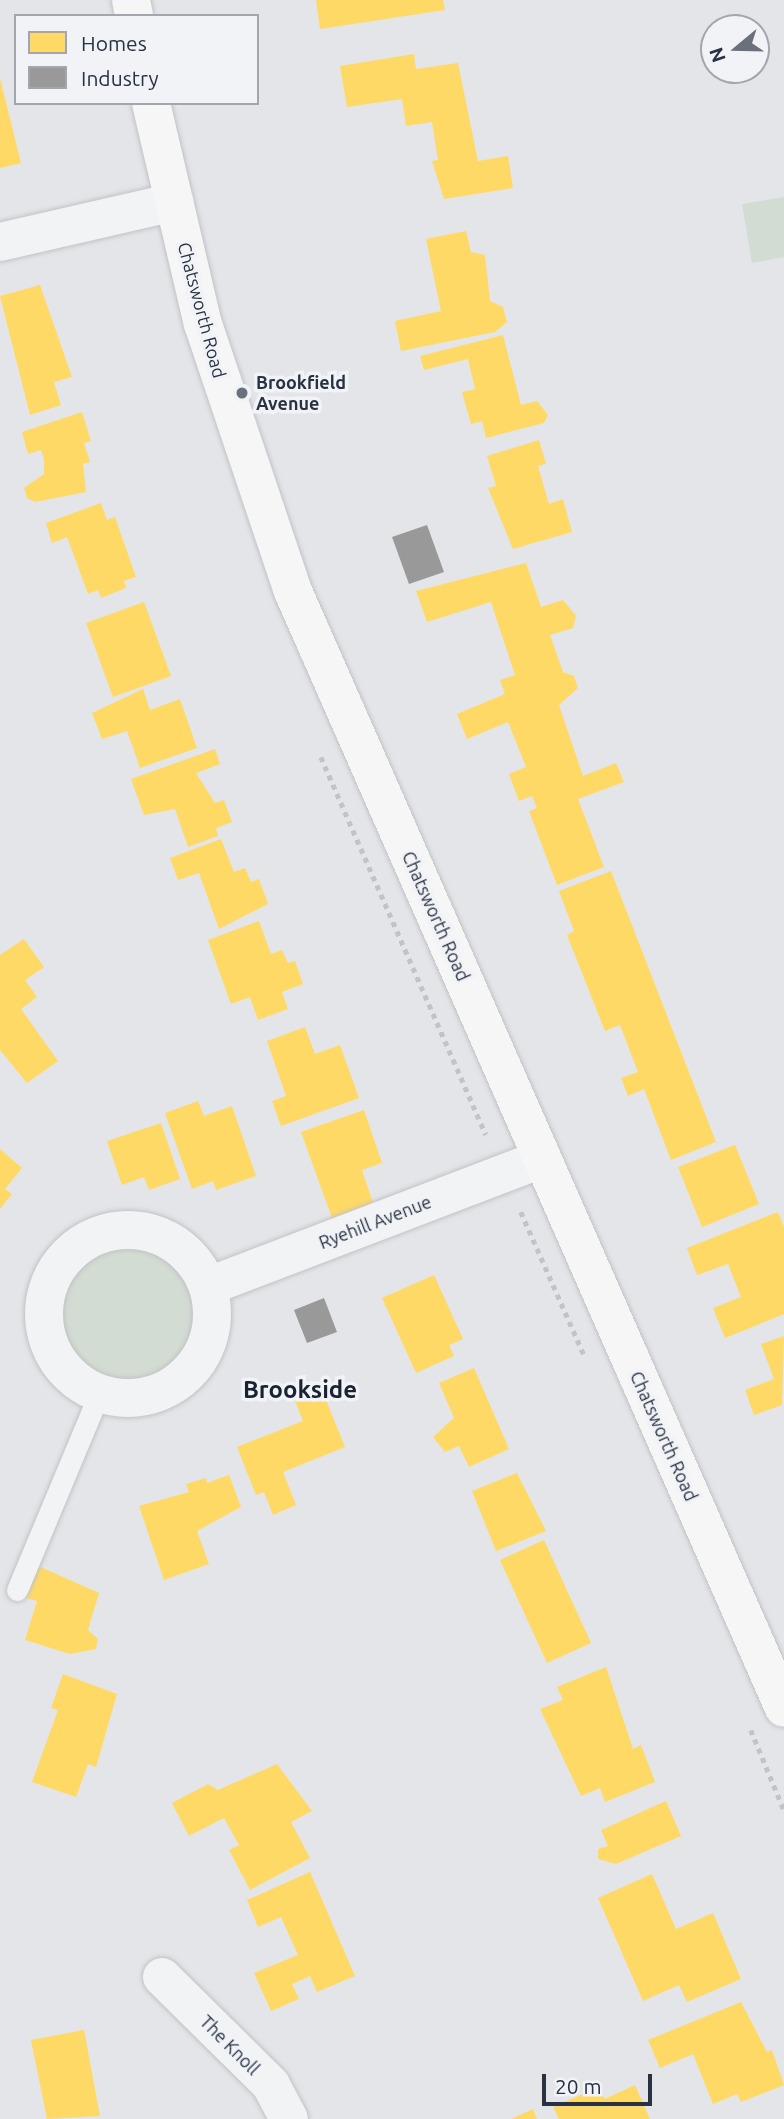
<!DOCTYPE html>
<html>
<head>
<meta charset="utf-8">
<style>
  body { margin:0 }
  #map { position:relative; width:784px; height:2119px; overflow:hidden; background:#e3e5e8; font-family:Ubuntu,sans-serif }
  div>[style] { position:absolute }
  .green>* { inset:0; background:#d3dcd3 }
  .round { border-radius:50% }
  .homes>* { inset:0; background:#ffd966 }
  .industry>* { inset:0; background:#999 }
  .path>* { height:4.5px; margin-top:-2.25px; transform-origin:0; background:repeating-linear-gradient(90deg,#c2c3c8 0 5px,transparent 0 10px) }
  .roads { filter:drop-shadow(0 0 2px #c1c3c6) drop-shadow(0 0 2px #c1c3c6) }
  .service>* { height:21px; margin:-10.5px; padding:0 10.5px; transform-origin:10.5px; border-radius:10.5px; background:#f2f3f5 }
  .minor>* { height:38px; margin:-19px; padding:0 19px; transform-origin:19px; border-radius:19px; background:#f2f3f5 }
  .minor>.ring { margin:-19px; padding:0; box-sizing:content-box; background:none; border:38px solid #f2f3f5; border-radius:50% }
  .trunk>* { height:38px; margin:-19px; padding:0 19px; transform-origin:19px; border-radius:19px; background:#f6f6f7 }
  .dots>* { width:19px; height:19px; translate:-50% -50%; box-sizing:border-box; border:4px solid #f1f3f7; border-radius:50% }
  span { translate:-50% -50%; white-space:nowrap; text-align:center; line-height:1.15; -webkit-text-stroke:7px #f1f3f7; paint-order:stroke }
  .street-label { font-size:18px; color:#293242 }
  .poi-label { font-size:18px; color:#293242; font-weight:700 }
  .left { translate:0 -50%; text-align:left }
  .district-label { font-size:24px; color:#1b2333; font-weight:700 }
  .legend { position:absolute; left:14px; top:14px; width:245px; height:91px; box-sizing:border-box; background:#f1f3f7; border:2px solid #a1a6af; margin:0; padding:9px 12px; list-style:none; font-size:21px; color:#293242 }
  .legend li { display:flex; align-items:center; gap:14px; height:35px }
  .legend b { width:35px; border:2px solid #a1a6af }
  .north { position:absolute; left:700px; top:14px; width:70px; height:70px; box-sizing:border-box; background:#f1f3f7; border:2px solid #a1a6af; border-radius:50%; rotate:251deg; font-size:19px; font-weight:700; line-height:28px; text-align:center; color:#293242 }
  .north::after { content:''; display:block; margin:auto; width:24px; height:32px; background:#6a717c; clip-path:polygon(50% 0,100% 100%,50% 72%,0 100%) }
  .scale { position:absolute; left:542px; top:2074px; width:110px; height:32px; box-sizing:border-box; border:4px solid #293242; border-top:0; padding-left:9px; font-size:21px; line-height:24px; white-space:nowrap; color:#293242; -webkit-text-stroke:5px #f1f3f7; paint-order:stroke }
</style>
</head>
<body>
<div id="map">
  <div class="green">
    <div style="clip-path:polygon(784px 197px,784px 257px,752px 263px,742px 204px)"></div>
    <div class="round" style="left:61px;top:1247px;width:136px;height:136px"></div>
  </div>
  <div class="homes">
    <div style="clip-path:polygon(316px 0,443px 0,445px 10px,320px 29px)"></div>
    <div style="clip-path:polygon(414px 54px,416px 69px,458px 63px,478px 161px,508px 156px,513px 188px,444px 199px,432px 161px,438px 160px,432px 122px,406px 126px,402px 99px,347px 107px,340px 66px)"></div>
    <div style="clip-path:polygon(0 78px,21px 163px,0 168px)"></div>
    <div style="clip-path:polygon(466px 231px,471px 252px,485px 255px,490px 301px,503px 307px,507px 322px,495px 332px,401px 351px,395px 321px,441px 311px,426px 239px)"></div>
    <div style="clip-path:polygon(40px 285px,72px 377px,54px 382px,61px 405px,30px 415px,0 296px)"></div>
    <div style="clip-path:polygon(503px 335px,521px 405px,537px 401px,548px 415px,544px 423px,486px 438px,482px 421px,471px 424px,462px 392px,475px 389px,468px 359px,424px 370px,420px 356px)"></div>
    <div style="clip-path:polygon(82px 412px,91px 441px,84px 443px,90px 462px,83px 464px,86px 492px,35px 502px,27px 498px,24px 488px,44px 474px,44px 459px,41px 450px,28px 454px,22px 432px)"></div>
    <div style="clip-path:polygon(539px 440px,546px 464px,538px 466px,549px 504px,563px 499px,572px 532px,513px 549px,488px 488px,496px 486px,487px 456px)"></div>
    <div style="clip-path:polygon(101px 503px,107px 520px,115px 517px,136px 577px,124px 581px,126px 588px,101px 598px,98px 590px,88px 594px,67px 537px,52px 543px,46px 523px)"></div>
    <div style="clip-path:polygon(526px 563px,541px 607px,563px 600px,576px 616px,573px 628px,550px 635px,563px 672px,574px 676px,578px 688px,559px 705px,583px 776px,616px 763px,624px 782px,578px 799px,604px 867px,557px 885px,529px 811px,537px 808px,532px 796px,519px 801px,509px 774px,526px 767px,508px 722px,467px 739px,457px 714px,505px 694px,500px 680px,515px 675px,491px 602px,427px 622px,416px 591px)"></div>
    <div style="clip-path:polygon(144px 602px,171px 676px,113px 697px,86px 623px)"></div>
    <div style="clip-path:polygon(143px 689px,150px 710px,180px 699px,197px 748px,140px 768px,127px 731px,102px 739px,92px 713px)"></div>
    <div style="clip-path:polygon(215px 749px,220px 764px,196px 773px,215px 803px,224px 800px,232px 822px,216px 828px,218px 836px,188px 847px,175px 809px,144px 815px,131px 779px)"></div>
    <div style="clip-path:polygon(221px 839px,234px 872px,245px 868px,251px 882px,259px 879px,268px 904px,219px 929px,199px 873px,178px 880px,170px 858px)"></div>
    <div style="clip-path:polygon(611px 871px,716px 1142px,671px 1160px,644px 1089px,628px 1096px,621px 1078px,638px 1072px,620px 1025px,605px 1031px,567px 935px,574px 931px,559px 891px)"></div>
    <div style="clip-path:polygon(259px 921px,271px 954px,282px 950px,288px 963px,295px 961px,303px 984px,282px 992px,288px 1009px,258px 1020px,250px 997px,231px 1004px,208px 940px)"></div>
    <div style="clip-path:polygon(24px 939px,44px 967px,25px 980px,37px 997px,21px 1009px,58px 1061px,27px 1083px,0 1050px,0 955px)"></div>
    <div style="clip-path:polygon(305px 1027px,315px 1054px,340px 1045px,359px 1098px,281px 1126px,272px 1101px,286px 1096px,267px 1041px)"></div>
    <div style="clip-path:polygon(198px 1101px,204px 1116px,232px 1106px,256px 1176px,216px 1190px,213px 1181px,192px 1189px,165px 1113px)"></div>
    <div style="clip-path:polygon(364px 1110px,382px 1163px,362px 1170px,373px 1203px,332px 1218px,301px 1132px)"></div>
    <div style="clip-path:polygon(161px 1123px,180px 1179px,149px 1190px,144px 1177px,122px 1185px,107px 1141px)"></div>
    <div style="clip-path:polygon(735px 1145px,759px 1204px,702px 1227px,678px 1167px)"></div>
    <div style="clip-path:polygon(0 1149px,22px 1168px,5px 1189px,12px 1194px,0 1209px)"></div>
    <div style="clip-path:polygon(778px 1212px,784px 1227px,784px 1314px,725px 1338px,713px 1308px,741px 1297px,728px 1264px,697px 1275px,687px 1248px)"></div>
    <div style="clip-path:polygon(434px 1275px,463px 1339px,449px 1345px,454px 1356px,416px 1373px,382px 1298px)"></div>
    <div style="clip-path:polygon(784px 1336px,782px 1405px,754px 1415px,745px 1390px,774px 1379px,761px 1344px)"></div>
    <div style="clip-path:polygon(474px 1368px,509px 1449px,469px 1467px,459px 1446px,445px 1452px,433px 1437px,454px 1418px,439px 1383px)"></div>
    <div style="clip-path:polygon(322px 1390px,345px 1447px,283px 1472px,296px 1505px,273px 1515px,264px 1492px,256px 1495px,237px 1447px,303px 1421px,295px 1401px)"></div>
    <div style="clip-path:polygon(517px 1473px,546px 1531px,496px 1551px,472px 1491px)"></div>
    <div style="clip-path:polygon(229px 1475px,241px 1507px,197px 1531px,209px 1564px,164px 1580px,139px 1506px,189px 1492px,186px 1484px,206px 1478px,207px 1483px)"></div>
    <div style="clip-path:polygon(544px 1540px,591px 1643px,547px 1663px,500px 1560px)"></div>
    <div style="clip-path:polygon(36px 1565px,99px 1593px,88px 1630px,98px 1639px,96px 1649px,70px 1654px,25px 1640px,37px 1601px,26px 1598px)"></div>
    <div style="clip-path:polygon(606px 1667px,633px 1749px,641px 1745px,655px 1782px,605px 1802px,600px 1788px,581px 1796px,540px 1709px,563px 1700px,557px 1687px)"></div>
    <div style="clip-path:polygon(63px 1674px,117px 1694px,96px 1767px,88px 1764px,76px 1797px,32px 1782px,58px 1710px,51px 1708px)"></div>
    <div style="clip-path:polygon(277px 1764px,312px 1811px,291px 1822px,310px 1858px,250px 1890px,229px 1850px,239px 1845px,224px 1818px,189px 1836px,172px 1803px,208px 1784px,218px 1790px)"></div>
    <div style="clip-path:polygon(666px 1801px,681px 1836px,616px 1864px,598px 1859px,598px 1849px,608px 1846px,601px 1830px)"></div>
    <div style="clip-path:polygon(310px 1872px,355px 1976px,317px 1992px,310px 1976px,292px 1984px,299px 1999px,271px 2011px,254px 1973px,298px 1955px,281px 1917px,258px 1927px,247px 1900px)"></div>
    <div style="clip-path:polygon(652px 1874px,676px 1929px,713px 1913px,741px 1979px,687px 2002px,679px 1985px,643px 2001px,598px 1898px)"></div>
    <div style="clip-path:polygon(741px 2002px,767px 2052px,772px 2050px,784px 2085px,741px 2102px,737px 2094px,713px 2104px,693px 2054px,660px 2068px,648px 2040px)"></div>
    <div style="clip-path:polygon(84px 2030px,100px 2116px,47px 2119px,31px 2040px)"></div>
    <div style="clip-path:polygon(635px 2085px,650px 2119px,559px 2119px,553px 2107px,599px 2087px,605px 2099px)"></div>
    <div style="clip-path:polygon(533px 2109px,537px 2119px,511px 2119px)"></div>
  </div>
  <div class="industry">
    <div style="clip-path:polygon(427px 525px,444px 572px,409px 584px,392px 537px)"></div>
    <div style="clip-path:polygon(324px 1298px,337px 1332px,307px 1343px,294px 1310px)"></div>
  </div>
  <div class="path">
    <div style="left:321px;top:757px;width:412px;rotate:66.4deg"></div>
    <div style="left:521px;top:1212px;width:156px;rotate:66.2deg"></div>
    <div style="left:751px;top:1730px;width:87px;rotate:67.6deg"></div>
  </div>
  <div class="roads">
    <div class="service">
      <div style="left:17px;top:1590px;width:212px;rotate:-67.3deg"></div>
    </div>
    <div class="minor">
      <div style="left:0;top:242px;width:179px;rotate:-12.9deg"></div>
      <div class="ring" style="left:44px;top:1230px;width:130px;height:130px"></div>
      <div style="left:209px;top:1286px;width:355px;rotate:-20.9deg"></div>
      <div style="left:162px;top:1977px;width:153px;rotate:44.7deg"></div>
      <div style="left:271px;top:2085px;width:38px;rotate:62deg"></div>
    </div>
    <div class="trunk">
      <div style="left:131px;top:0;width:16px;rotate:79deg"></div>
      <div style="left:151px;top:103px;width:227px;rotate:76.8deg"></div>
      <div style="left:203px;top:324px;width:280px;rotate:71.4deg"></div>
      <div style="left:292px;top:589px;width:1222px;rotate:66.27deg"></div>
    </div>
  </div>
  <div class="dots">
    <div style="left:242px;top:393px;background:#6a717c"></div>
  </div>
  <div class="street-label">
    <span style="left:202px;top:310px;rotate:75deg">Chatsworth Road</span>
    <span style="left:436px;top:916px;rotate:66deg">Chatsworth Road</span>
    <span style="left:375px;top:1222px;rotate:-21deg">Ryehill Avenue</span>
    <span style="left:664px;top:1436px;rotate:66deg">Chatsworth Road</span>
    <span style="left:230px;top:2045px;rotate:45deg">The Knoll</span>
  </div>
  <div class="poi-label">
    <span class="left" style="left:256px;top:393px">Brookfield<br>Avenue</span>
  </div>
  <div class="district-label">
    <span style="left:300px;top:1390px">Brookside</span>
  </div>
  <ul class="legend">
  <li><b style="height:19px;background:#ffd966"></b>Homes</li>
  <li><b style="height:19px;background:#999"></b>Industry</li>
  </ul>
  <div class="north">N</div>
  <div class="scale">20 m</div>
</div>
</body>
</html>
